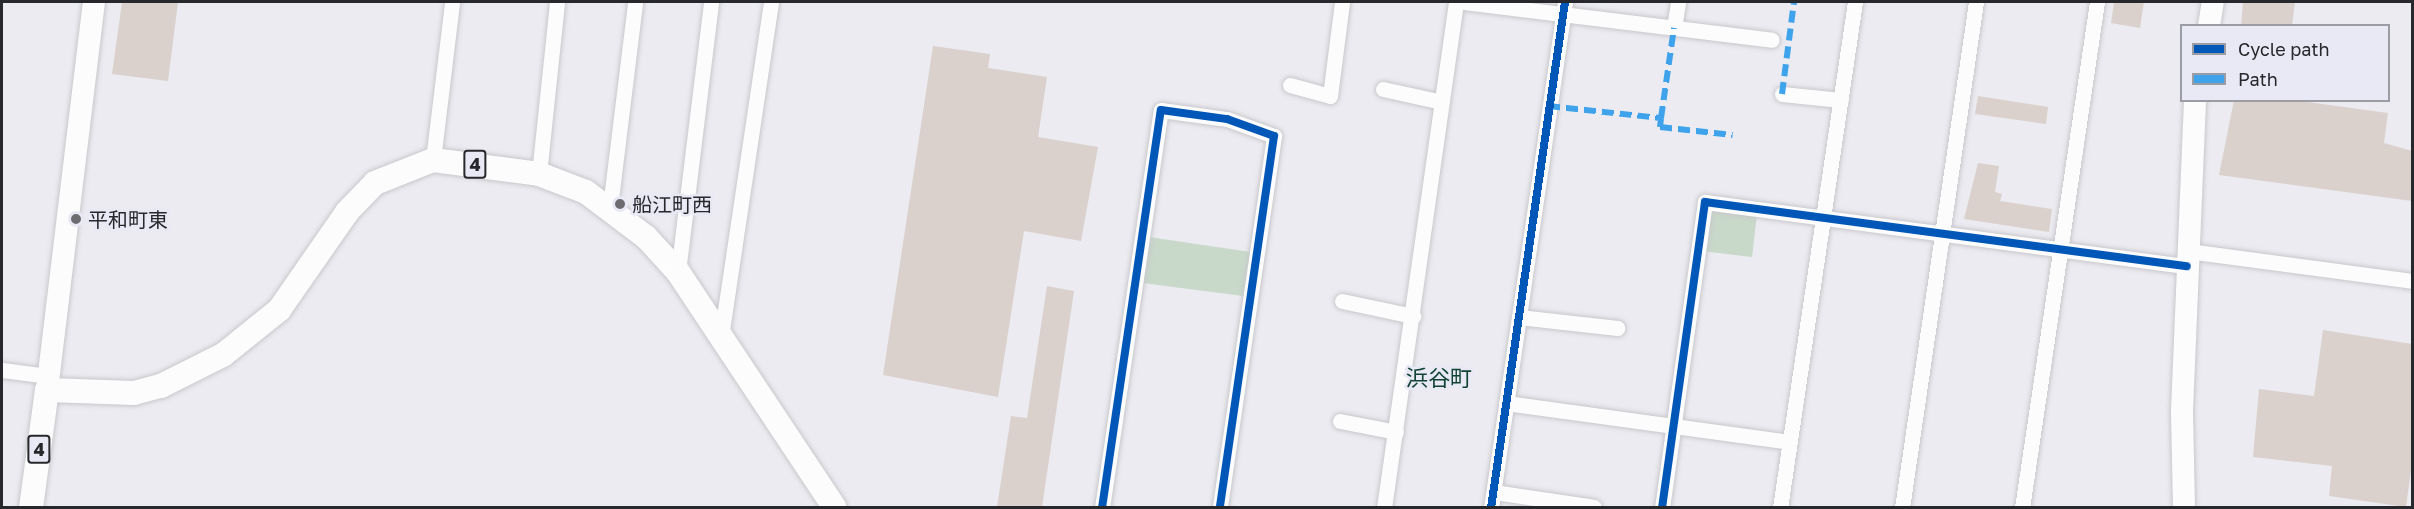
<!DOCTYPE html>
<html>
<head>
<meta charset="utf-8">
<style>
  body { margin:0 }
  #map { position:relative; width:2414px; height:509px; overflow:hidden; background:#ebebf1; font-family:"Golos Text","Noto Sans JP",sans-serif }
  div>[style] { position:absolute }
  .green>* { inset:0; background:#c8d8c9 }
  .building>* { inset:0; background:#dad1cc }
  .roads { filter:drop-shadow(0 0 2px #c8c8cc) drop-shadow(0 0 2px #c8c8cc) }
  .street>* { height:15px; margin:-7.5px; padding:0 7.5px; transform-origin:7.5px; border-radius:7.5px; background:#fcfcfd }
  .secondary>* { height:22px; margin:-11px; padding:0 11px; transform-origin:11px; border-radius:11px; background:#fcfcfd }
  .primary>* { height:24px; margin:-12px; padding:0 12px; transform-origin:12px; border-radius:12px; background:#fcfcfd }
  .quiet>* { height:6px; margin-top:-3px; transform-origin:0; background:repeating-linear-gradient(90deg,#3ea3eb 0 12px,transparent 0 18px) }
  .cycleway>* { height:8px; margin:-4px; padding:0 4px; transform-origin:4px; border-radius:4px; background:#0057b8 }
  .dots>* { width:16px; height:16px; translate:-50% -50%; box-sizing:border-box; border:3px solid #e8e9f4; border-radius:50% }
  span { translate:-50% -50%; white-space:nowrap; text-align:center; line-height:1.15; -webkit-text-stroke:5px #e8e9f4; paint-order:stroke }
  .shield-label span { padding:2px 4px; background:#e8e9f4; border:2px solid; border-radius:4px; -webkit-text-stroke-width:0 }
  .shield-label { font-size:18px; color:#27282c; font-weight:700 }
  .poi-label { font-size:20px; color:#27282c }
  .left { translate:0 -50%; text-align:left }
  .quarter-label { font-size:22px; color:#104334 }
  .frame { position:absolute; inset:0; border:3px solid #27282c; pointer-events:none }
  .legend { position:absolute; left:2180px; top:24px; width:210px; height:78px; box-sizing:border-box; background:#e8e9f4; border:2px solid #9b9ca4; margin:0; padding:8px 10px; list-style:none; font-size:18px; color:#27282c }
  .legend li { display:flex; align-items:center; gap:12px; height:30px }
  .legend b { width:30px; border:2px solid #9b9ca4 }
</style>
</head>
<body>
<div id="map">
  <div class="green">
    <div style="clip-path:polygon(1708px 208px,1757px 214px,1752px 257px,1702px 251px)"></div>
    <div style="clip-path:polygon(1142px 236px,1257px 253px,1251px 297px,1135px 282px)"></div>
  </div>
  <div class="building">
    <div style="clip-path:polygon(122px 2px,178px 2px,168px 81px,112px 74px)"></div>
    <div style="clip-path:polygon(2114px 2px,2144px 2px,2140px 28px,2111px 23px)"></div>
    <div style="clip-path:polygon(2243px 2px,2295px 2px,2292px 26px,2241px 26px)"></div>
    <div style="clip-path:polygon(933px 46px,990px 54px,988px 68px,1047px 77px,1038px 137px,1098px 147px,1081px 241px,1024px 231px,998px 397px,883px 375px)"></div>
    <div style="clip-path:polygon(1978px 96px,2048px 107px,2046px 124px,1975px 114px)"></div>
    <div style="clip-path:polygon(2234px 100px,2293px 100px,2388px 113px,2384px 143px,2412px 151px,2412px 201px,2219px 175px)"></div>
    <div style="clip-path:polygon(1978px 163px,1999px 166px,1995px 192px,2002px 194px,2000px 201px,2052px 209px,2049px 232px,1964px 219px)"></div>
    <div style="clip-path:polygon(1047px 286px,1074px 291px,1042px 507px,997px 507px,1011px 416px,1027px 418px)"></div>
    <div style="clip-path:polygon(2323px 330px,2412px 344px,2412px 463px,2406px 507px,2329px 496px,2332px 466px,2253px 457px,2259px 389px,2314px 396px)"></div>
  </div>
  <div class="roads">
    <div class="street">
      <div style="left:1464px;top:2px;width:310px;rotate:7deg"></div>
      <div style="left:1674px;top:28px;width:26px;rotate:-81deg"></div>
      <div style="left:1290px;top:85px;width:41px;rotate:15.4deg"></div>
      <div style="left:1330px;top:96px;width:95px;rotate:-82.7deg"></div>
      <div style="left:1383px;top:89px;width:60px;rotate:12.4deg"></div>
      <div style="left:1782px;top:94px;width:59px;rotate:5.8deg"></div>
      <div style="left:433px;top:160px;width:159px;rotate:-83.1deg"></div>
      <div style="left:539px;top:174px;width:173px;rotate:-84deg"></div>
      <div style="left:610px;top:207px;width:207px;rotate:-83deg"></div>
      <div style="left:2188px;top:251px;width:226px;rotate:7.6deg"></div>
      <div style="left:678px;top:272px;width:272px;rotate:-83deg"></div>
      <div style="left:1342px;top:301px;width:73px;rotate:11.9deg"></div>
      <div style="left:1519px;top:317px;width:99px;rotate:6.4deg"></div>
      <div style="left:721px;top:337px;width:339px;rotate:-81.5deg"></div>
      <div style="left:2px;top:370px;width:46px;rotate:7.4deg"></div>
      <div style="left:1506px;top:403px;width:286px;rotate:7.8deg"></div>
      <div style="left:1340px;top:421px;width:57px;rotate:11.1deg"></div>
      <div style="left:1494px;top:492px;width:101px;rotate:8.5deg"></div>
      <div style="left:1102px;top:508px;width:402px;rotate:-81.6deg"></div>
      <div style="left:1161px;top:110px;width:67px;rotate:7.8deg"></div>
      <div style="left:1227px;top:119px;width:50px;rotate:19.9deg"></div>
      <div style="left:1274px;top:136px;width:376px;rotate:98.3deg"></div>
      <div style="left:1384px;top:508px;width:511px;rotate:-81.9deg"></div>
      <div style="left:1491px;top:508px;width:511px;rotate:-81.68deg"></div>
      <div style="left:1662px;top:508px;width:309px;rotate:-82deg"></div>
      <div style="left:1705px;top:202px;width:486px;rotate:7.6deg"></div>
      <div style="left:1780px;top:508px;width:512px;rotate:-81.57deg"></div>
      <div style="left:1902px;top:508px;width:511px;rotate:-81.68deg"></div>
      <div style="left:2022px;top:508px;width:512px;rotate:-81.57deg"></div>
    </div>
    <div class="secondary">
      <div style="left:2209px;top:26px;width:24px;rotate:-81deg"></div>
      <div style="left:47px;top:390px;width:391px;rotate:-83.1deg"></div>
      <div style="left:2184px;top:508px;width:97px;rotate:-91.2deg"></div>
      <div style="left:2182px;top:411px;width:311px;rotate:-87.6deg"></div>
    </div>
    <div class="primary">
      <div style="left:31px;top:508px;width:119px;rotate:-82.3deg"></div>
      <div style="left:47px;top:390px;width:87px;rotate:2deg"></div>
      <div style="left:134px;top:393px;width:28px;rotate:-15deg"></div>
      <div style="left:161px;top:386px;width:69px;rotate:-26.6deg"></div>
      <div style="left:223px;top:355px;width:72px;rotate:-38.8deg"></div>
      <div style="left:279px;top:310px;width:119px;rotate:-55.2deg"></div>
      <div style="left:347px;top:212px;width:40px;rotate:-46deg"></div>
      <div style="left:375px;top:183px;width:62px;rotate:-21.6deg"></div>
      <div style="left:433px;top:160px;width:107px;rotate:7.5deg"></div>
      <div style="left:539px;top:174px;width:50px;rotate:21deg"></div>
      <div style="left:586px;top:192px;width:75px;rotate:36.9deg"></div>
      <div style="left:646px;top:237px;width:47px;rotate:47.6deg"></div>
      <div style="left:678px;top:272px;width:283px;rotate:56.4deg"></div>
    </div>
  </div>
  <div class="quiet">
    <div style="left:1782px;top:94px;width:93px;rotate:-82.6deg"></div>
    <div style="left:1548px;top:106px;width:114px;rotate:6.1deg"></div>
    <div style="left:1661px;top:118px;width:91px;rotate:-81.8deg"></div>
    <div style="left:1661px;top:118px;width:9px;rotate:96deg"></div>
    <div style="left:1660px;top:127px;width:73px;rotate:6.3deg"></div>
  </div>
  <div class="cycleway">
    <div style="left:1102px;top:508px;width:402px;rotate:-81.6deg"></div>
    <div style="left:1161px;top:110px;width:67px;rotate:7.8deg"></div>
    <div style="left:1227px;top:119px;width:50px;rotate:19.9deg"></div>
    <div style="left:1274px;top:136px;width:376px;rotate:98.3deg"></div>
    <div style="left:1491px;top:508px;width:511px;rotate:-81.68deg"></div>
    <div style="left:1662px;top:508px;width:309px;rotate:-82deg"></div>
    <div style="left:1705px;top:202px;width:486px;rotate:7.6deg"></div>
  </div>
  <div class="dots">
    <div style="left:620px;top:204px;background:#6c6c71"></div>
    <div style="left:76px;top:219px;background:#6c6c71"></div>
  </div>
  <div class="shield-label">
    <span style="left:475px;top:164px">4</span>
    <span style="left:39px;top:449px">4</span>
  </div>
  <div class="poi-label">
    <span class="left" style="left:632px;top:204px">船江町西</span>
    <span class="left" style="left:88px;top:219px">平和町東</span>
  </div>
  <div class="quarter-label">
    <span style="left:1439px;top:378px">浜谷町</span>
  </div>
  <div class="frame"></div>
  <ul class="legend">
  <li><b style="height:8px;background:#0057b8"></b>Cycle path</li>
  <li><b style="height:8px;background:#3ea3eb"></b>Path</li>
  </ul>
</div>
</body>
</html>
